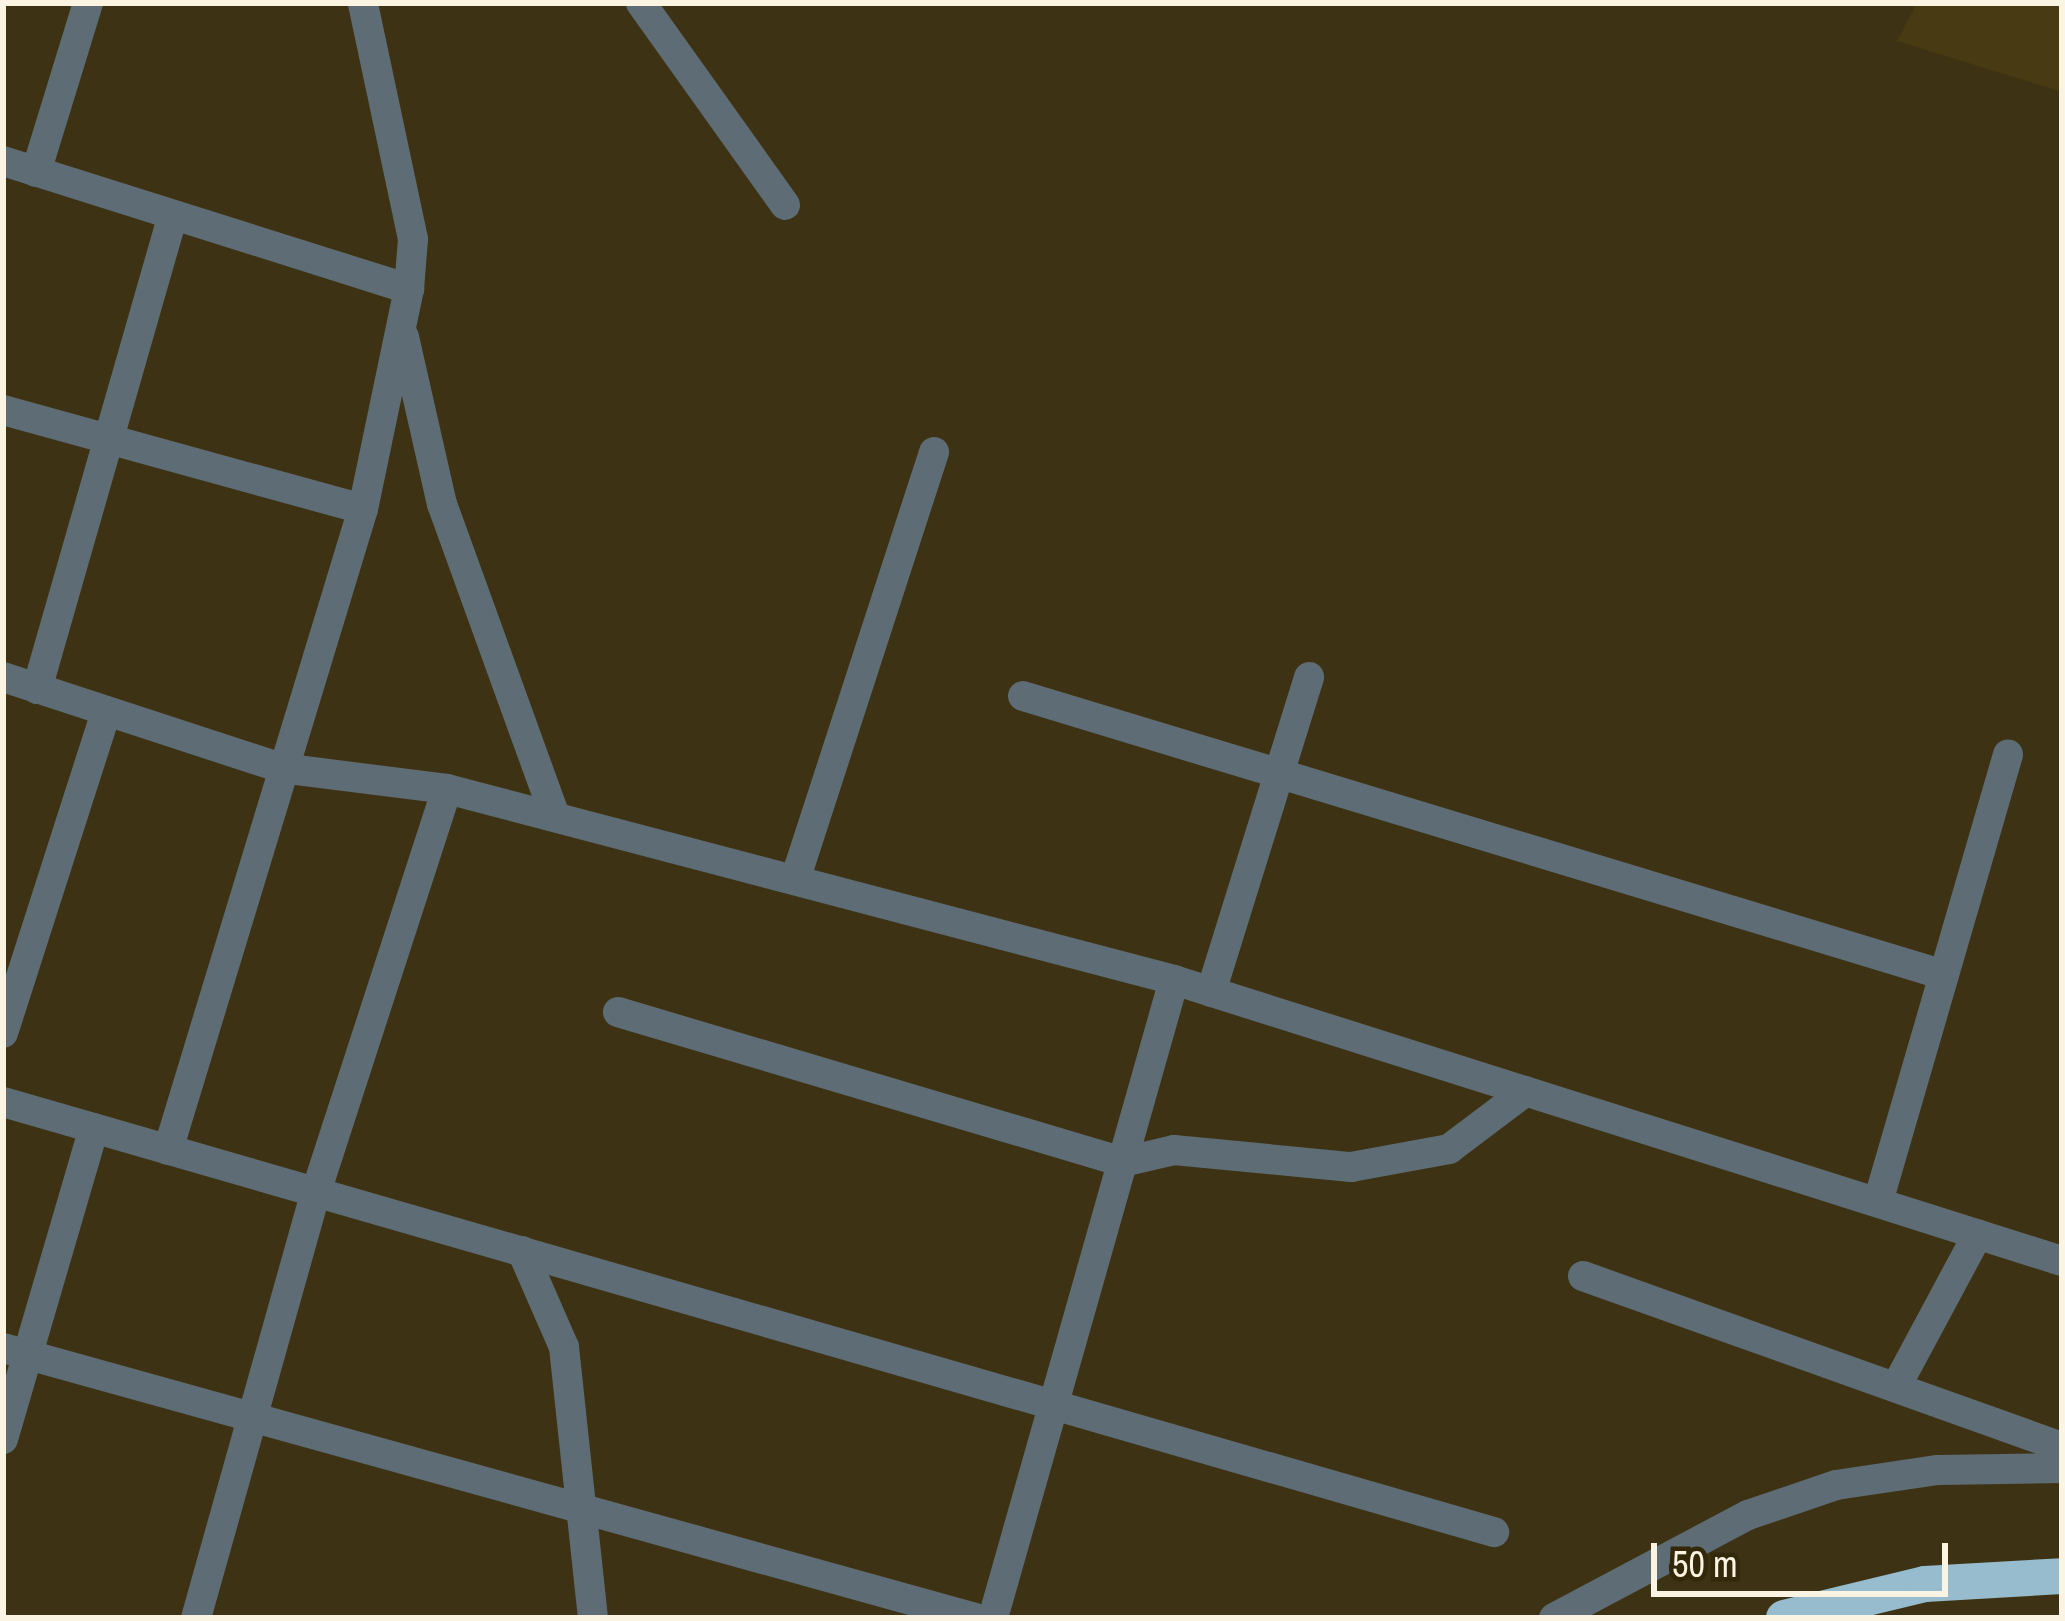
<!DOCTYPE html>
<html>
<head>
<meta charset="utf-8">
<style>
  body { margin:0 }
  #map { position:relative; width:2065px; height:1621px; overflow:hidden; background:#3d3314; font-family:"Archivo Narrow",sans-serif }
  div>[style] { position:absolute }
  .built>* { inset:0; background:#483a13 }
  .minor>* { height:30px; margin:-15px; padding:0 15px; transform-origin:15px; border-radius:15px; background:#5e6d75 }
  .highway>* { height:36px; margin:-18px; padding:0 18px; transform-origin:18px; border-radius:18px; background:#96bcce }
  span { translate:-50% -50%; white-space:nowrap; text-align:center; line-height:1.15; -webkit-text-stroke:9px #332809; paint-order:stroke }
  .frame { position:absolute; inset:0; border:6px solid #fbf4e3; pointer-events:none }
  .scale { position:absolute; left:1651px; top:1543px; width:297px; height:54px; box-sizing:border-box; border:6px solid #fbf4e3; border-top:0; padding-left:15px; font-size:36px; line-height:42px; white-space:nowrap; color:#fbf4e3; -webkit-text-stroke:9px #332809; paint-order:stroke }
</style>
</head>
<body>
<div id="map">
  <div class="built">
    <div style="clip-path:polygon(1917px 3px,2062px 3px,2062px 92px,1897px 41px)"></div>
  </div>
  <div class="minor">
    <div style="left:641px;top:3px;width:248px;rotate:54.5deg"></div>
    <div style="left:3px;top:161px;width:426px;rotate:17.5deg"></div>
    <div style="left:409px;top:289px;width:50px;rotate:-85.4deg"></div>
    <div style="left:413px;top:239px;width:241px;rotate:-102deg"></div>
    <div style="left:36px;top:172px;width:177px;rotate:-72.9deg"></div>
    <div style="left:404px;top:337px;width:171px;rotate:77.2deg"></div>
    <div style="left:442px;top:504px;width:333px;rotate:70.1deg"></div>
    <div style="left:3px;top:410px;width:373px;rotate:15.4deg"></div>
    <div style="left:3px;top:677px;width:293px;rotate:18.1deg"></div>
    <div style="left:281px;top:768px;width:167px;rotate:7.2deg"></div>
    <div style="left:447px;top:789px;width:752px;rotate:14.72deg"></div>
    <div style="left:1174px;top:980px;width:931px;rotate:17.56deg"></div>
    <div style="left:37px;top:689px;width:493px;rotate:-74deg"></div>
    <div style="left:1023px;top:696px;width:962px;rotate:16.85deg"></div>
    <div style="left:795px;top:880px;width:450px;rotate:-72deg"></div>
    <div style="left:1211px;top:992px;width:330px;rotate:-72.7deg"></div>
    <div style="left:618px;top:1012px;width:527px;rotate:16.54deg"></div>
    <div style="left:1123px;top:1162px;width:52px;rotate:-13.2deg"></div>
    <div style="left:1174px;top:1150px;width:178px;rotate:5.5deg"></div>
    <div style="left:1351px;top:1167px;width:100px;rotate:-10.4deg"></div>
    <div style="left:1449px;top:1149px;width:96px;rotate:-37deg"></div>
    <div style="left:3px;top:1033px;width:337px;rotate:-72.2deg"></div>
    <div style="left:3px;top:1102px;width:1552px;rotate:16.09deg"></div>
    <div style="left:168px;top:1150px;width:670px;rotate:-73.08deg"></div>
    <div style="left:363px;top:509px;width:225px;rotate:-78.2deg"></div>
    <div style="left:1878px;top:1202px;width:466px;rotate:-73.8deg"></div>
    <div style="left:522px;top:1251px;width:105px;rotate:66.4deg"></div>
    <div style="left:564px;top:1347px;width:273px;rotate:83.9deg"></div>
    <div style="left:1583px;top:1276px;width:509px;rotate:19.65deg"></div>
    <div style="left:3px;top:1348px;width:1009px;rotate:15.52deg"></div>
    <div style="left:1897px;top:1385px;width:171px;rotate:-61.8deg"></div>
    <div style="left:3px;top:1439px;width:324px;rotate:-73.7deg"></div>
    <div style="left:196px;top:1618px;width:443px;rotate:-74.3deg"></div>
    <div style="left:316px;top:1192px;width:424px;rotate:-72deg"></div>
    <div style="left:993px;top:1618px;width:663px;rotate:-74.16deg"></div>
    <div style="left:1554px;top:1618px;width:220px;rotate:-28deg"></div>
    <div style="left:1748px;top:1515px;width:93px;rotate:-18.8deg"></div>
    <div style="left:1836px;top:1485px;width:103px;rotate:-8.4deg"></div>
    <div style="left:1938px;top:1470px;width:124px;rotate:-0.9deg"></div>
  </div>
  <div class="highway">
    <div style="left:1784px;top:1618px;width:145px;rotate:-13.6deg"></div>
    <div style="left:1925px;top:1584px;width:137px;rotate:-3.3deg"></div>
  </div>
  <div class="frame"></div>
  <div class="scale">50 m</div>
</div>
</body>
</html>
